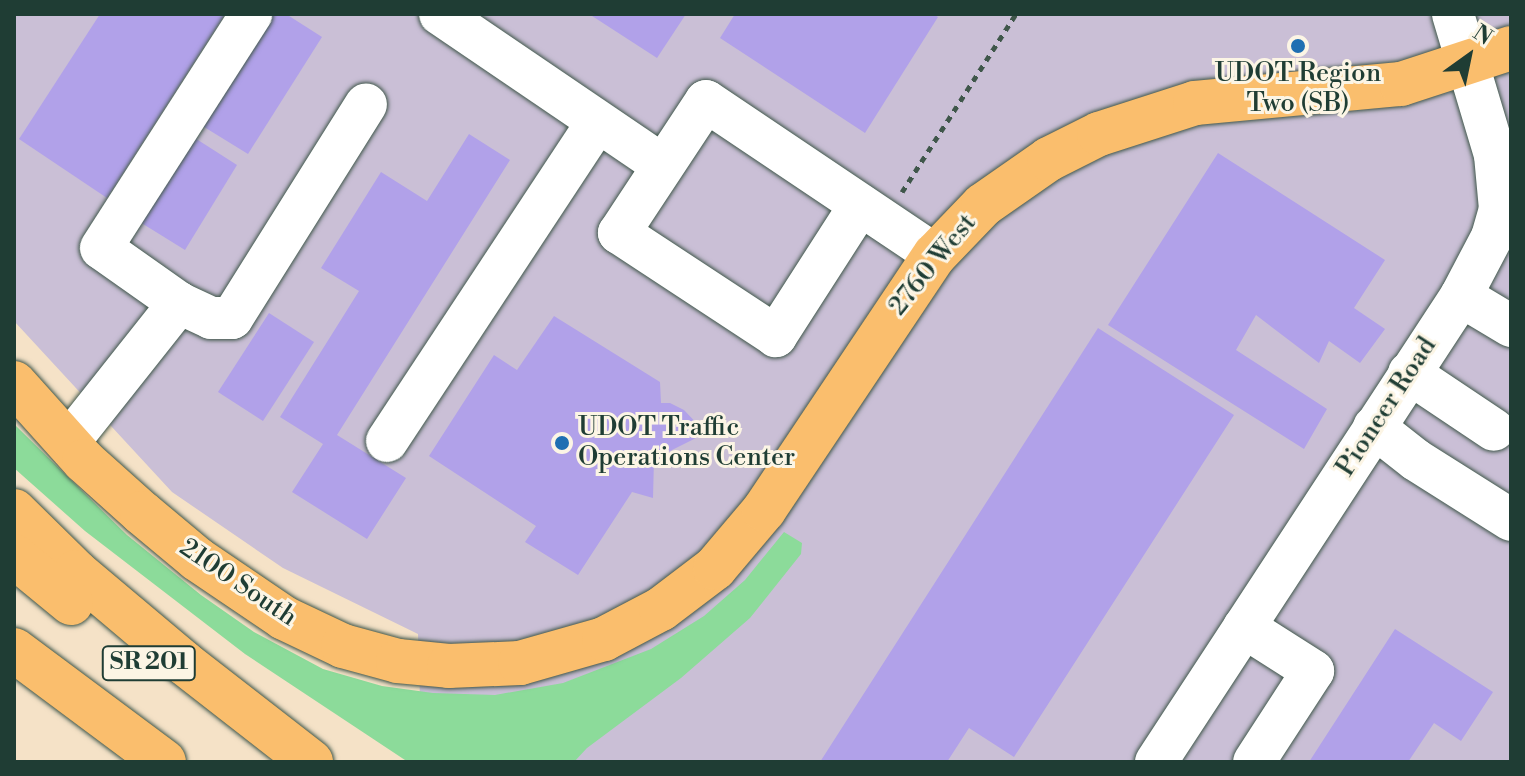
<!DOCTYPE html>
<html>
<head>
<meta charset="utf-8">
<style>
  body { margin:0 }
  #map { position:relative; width:1525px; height:776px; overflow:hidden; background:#f5e2c7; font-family:"Libre Bodoni",serif }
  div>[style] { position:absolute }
  .industrial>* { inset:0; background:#cabfd6 }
  .green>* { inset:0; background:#8cdb9a }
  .building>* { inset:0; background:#b1a1e9 }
  .path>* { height:5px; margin-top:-2.5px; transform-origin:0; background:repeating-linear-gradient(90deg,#3f564a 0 6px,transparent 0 12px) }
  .roads { filter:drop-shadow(0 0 2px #3f564a) drop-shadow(0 0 2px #3f564a) }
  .minor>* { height:42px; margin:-21px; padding:0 21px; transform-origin:21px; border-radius:21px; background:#fff }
  .major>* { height:44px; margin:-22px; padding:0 22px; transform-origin:22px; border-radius:22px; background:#fabe6d }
  .highway>* { height:44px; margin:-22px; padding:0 22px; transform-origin:22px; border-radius:22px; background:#fabe6d }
  .dots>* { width:22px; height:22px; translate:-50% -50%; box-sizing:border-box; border:4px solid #fcf5e5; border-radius:50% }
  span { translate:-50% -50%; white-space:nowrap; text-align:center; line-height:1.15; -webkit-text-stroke:6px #fcf5e5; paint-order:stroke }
  .shield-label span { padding:2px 6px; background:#fcf5e5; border:2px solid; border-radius:6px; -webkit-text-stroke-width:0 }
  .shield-label { font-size:24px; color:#1f3d34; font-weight:700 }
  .poi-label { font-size:26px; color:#1f3d34 }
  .left { translate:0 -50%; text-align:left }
  .street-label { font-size:26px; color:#1f3d34 }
  .frame { position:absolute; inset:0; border:16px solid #1f3d34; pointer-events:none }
  .north { position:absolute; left:1429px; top:16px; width:80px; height:80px; -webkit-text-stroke:6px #fcf5e5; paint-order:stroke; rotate:33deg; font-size:22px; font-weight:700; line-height:32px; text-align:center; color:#1f3d34 }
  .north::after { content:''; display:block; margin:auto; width:28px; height:36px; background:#1f3d34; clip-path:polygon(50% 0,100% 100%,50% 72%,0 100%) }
</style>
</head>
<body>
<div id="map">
  <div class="industrial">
    <div style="clip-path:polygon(14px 14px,1511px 14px,1511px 762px,464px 762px,421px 732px,418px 634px,283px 568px,172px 492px,14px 321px)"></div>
  </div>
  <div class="green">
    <div style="clip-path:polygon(14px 424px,127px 535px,201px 595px,254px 632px,323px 669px,382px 686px,433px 693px,495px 695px,563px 683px,651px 649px,704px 616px,745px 580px,784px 532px,802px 543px,801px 554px,750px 618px,681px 678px,587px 748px,574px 762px,408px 762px,245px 654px,85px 531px,14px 468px)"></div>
  </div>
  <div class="building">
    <div style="clip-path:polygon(100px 14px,225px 14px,107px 198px,19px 139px)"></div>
    <div style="clip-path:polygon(263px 14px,286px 14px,322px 37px,248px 154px,196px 122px)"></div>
    <div style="clip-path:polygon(589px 14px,686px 14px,657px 58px)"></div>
    <div style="clip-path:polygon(735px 14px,933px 14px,938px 17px,865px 133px,720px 38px)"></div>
    <div style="clip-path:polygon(187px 133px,237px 165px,185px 250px,135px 219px)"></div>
    <div style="clip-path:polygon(469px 134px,510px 160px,337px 435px,406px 478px,367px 539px,292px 492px,323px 444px,280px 417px,359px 291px,321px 268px,381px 172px,427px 201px)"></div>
    <div style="clip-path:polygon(1218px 153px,1385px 260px,1354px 308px,1385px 329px,1360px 363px,1329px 341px,1319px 363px,1256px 315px,1236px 350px,1327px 409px,1304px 449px,1108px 325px)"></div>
    <div style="clip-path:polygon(269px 313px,314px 342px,263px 421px,218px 392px)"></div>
    <div style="clip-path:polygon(554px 316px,660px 382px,661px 403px,670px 403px,684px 410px,703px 430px,719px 422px,722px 425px,654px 459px,653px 498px,632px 492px,578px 575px,525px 542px,536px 526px,429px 456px,494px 355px,517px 370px)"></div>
    <div style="clip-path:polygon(1098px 328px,1234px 415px,1014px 757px,969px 728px,947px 762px,820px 762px)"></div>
    <div style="clip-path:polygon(1395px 629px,1493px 692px,1461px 741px,1434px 723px,1408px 762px,1309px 762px)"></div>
  </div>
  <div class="path">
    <div style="left:902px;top:192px;width:211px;rotate:-57.4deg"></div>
  </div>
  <div class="roads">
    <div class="minor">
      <div style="left:440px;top:14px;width:268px;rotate:34.2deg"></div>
      <div style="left:860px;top:205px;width:156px;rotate:122.7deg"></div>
      <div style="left:776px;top:336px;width:188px;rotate:-146.7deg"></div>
      <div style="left:619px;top:233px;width:158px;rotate:-56.6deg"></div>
      <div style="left:706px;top:101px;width:276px;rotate:33.9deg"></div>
      <div style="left:1461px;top:296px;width:58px;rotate:31deg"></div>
      <div style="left:179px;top:303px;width:35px;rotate:25deg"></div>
      <div style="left:211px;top:318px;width:21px"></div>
      <div style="left:232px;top:318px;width:252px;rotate:-57.9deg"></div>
      <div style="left:1409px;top:373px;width:102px;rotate:33.8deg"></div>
      <div style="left:1374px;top:427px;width:53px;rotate:38.2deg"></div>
      <div style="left:1416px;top:460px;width:112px;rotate:32.3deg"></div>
      <div style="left:387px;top:441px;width:382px;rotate:-56.6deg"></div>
      <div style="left:68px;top:443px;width:179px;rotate:-51.6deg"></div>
      <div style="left:179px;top:303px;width:95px;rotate:-144.8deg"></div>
      <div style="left:101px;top:248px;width:278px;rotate:-57.3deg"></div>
      <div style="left:1244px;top:627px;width:82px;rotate:32.5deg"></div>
      <div style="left:1313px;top:671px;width:108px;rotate:123deg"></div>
      <div style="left:1156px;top:762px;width:557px;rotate:-56.79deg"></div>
      <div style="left:1461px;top:296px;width:67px;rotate:-62.3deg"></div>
      <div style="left:1492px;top:237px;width:29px;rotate:-74deg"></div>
      <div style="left:1500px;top:209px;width:54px;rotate:-95.3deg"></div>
      <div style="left:1495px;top:155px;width:147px;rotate:-106.6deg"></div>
    </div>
    <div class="major">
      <div style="left:14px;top:383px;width:105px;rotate:48.1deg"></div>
      <div style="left:84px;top:461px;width:78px;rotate:41.9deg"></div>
      <div style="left:142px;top:513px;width:72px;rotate:39.9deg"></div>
      <div style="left:197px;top:559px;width:105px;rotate:34.1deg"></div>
      <div style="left:284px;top:618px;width:65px;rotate:25.4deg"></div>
      <div style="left:343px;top:646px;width:57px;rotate:15.3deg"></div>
      <div style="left:398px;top:661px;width:51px;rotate:5.6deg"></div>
      <div style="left:449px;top:666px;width:71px;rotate:-2.4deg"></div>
      <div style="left:520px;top:663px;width:87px;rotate:-15.9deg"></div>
      <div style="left:604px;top:639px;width:64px;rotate:-27.8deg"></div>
      <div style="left:661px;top:609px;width:68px;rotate:-37.2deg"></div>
      <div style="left:715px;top:568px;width:76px;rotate:-49.8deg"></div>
      <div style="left:764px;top:510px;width:307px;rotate:-56.2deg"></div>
      <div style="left:935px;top:255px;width:69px;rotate:-46.2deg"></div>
      <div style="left:983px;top:205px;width:80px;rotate:-34.9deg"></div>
      <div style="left:1049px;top:159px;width:56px;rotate:-26.6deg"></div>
      <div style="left:1099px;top:134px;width:101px;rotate:-17.9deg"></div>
      <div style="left:1195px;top:103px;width:207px;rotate:-5.3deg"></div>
      <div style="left:1401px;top:84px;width:116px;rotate:-18.1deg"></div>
    </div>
    <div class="highway">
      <div style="left:14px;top:511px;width:87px;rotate:44.5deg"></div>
      <div style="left:76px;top:572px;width:141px;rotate:40.1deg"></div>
      <div style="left:184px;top:663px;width:161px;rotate:37.9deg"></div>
      <div style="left:14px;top:556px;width:74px;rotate:39.5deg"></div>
      <div style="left:14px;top:650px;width:187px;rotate:36.7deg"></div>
    </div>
  </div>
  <div class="dots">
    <div style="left:1298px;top:46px;background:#1f6fb2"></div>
    <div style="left:562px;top:443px;background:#1f6fb2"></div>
  </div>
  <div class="shield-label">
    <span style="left:149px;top:663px">SR 201</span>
  </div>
  <div class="poi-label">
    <span style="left:1298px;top:89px">UDOT Region<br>Two (SB)</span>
    <span class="left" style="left:578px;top:443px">UDOT Traffic<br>Operations Center</span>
  </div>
  <div class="street-label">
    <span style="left:933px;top:265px;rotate:-51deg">2760 West</span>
    <span style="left:1387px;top:407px;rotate:-57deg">Pioneer Road</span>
    <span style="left:238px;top:583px;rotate:34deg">2100 South</span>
  </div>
  <div class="frame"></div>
  <div class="north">N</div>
</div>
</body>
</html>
